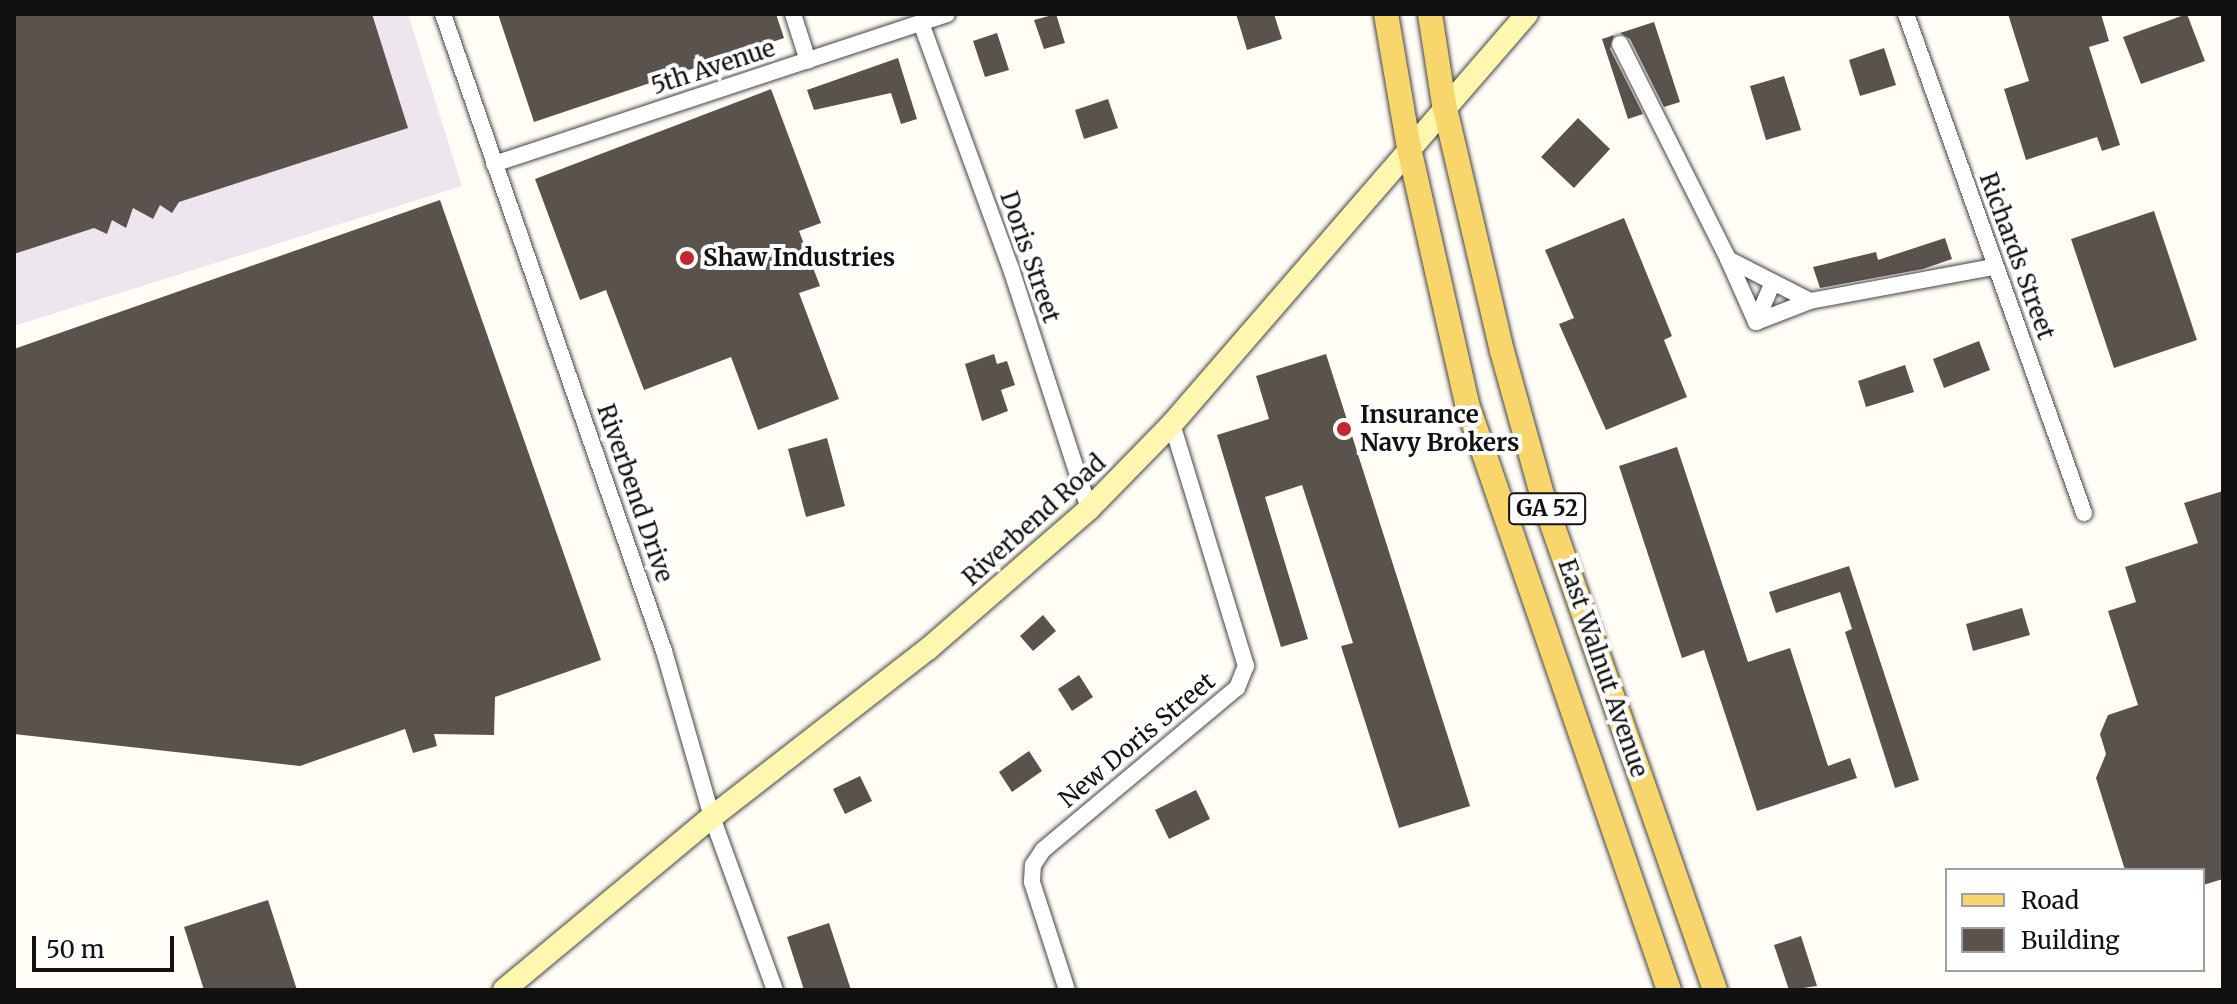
<!DOCTYPE html>
<html>
<head>
<meta charset="utf-8">
<style>
  body { margin:0 }
  #map { position:relative; width:2237px; height:1004px; overflow:hidden; background:#fffdf5; font-family:Merriweather,serif }
  div>[style] { position:absolute }
  .industrial>* { inset:0; background:#eee6ef }
  .building>* { inset:0; background:#5a524d }
  .roads { filter:drop-shadow(0 0 2px #444) drop-shadow(0 0 2px #444) }
  .street>* { height:16px; margin:-8px; padding:0 8px; transform-origin:8px; border-radius:8px; background:#fff }
  .secondary>* { height:22px; margin:-11px; padding:0 11px; transform-origin:11px; border-radius:11px; background:#fff6b0 }
  .primary>* { height:24px; margin:-12px; padding:0 12px; transform-origin:12px; border-radius:12px; background:#f9d66b }
  .dots>* { width:22px; height:22px; translate:-50% -50%; box-sizing:border-box; border:4px solid #fff; border-radius:50% }
  span { translate:-50% -50%; white-space:nowrap; text-align:center; line-height:1.15; -webkit-text-stroke:8px #fff; paint-order:stroke }
  .shield-label span { padding:2px 6px; background:#fff; border:2px solid; border-radius:6px; -webkit-text-stroke-width:0 }
  .shield-label { font-size:22px; color:#111; font-weight:700 }
  .street-label { font-size:24px; color:#111 }
  .poi-label { font-size:24px; color:#111; font-weight:700 }
  .left { translate:0 -50%; text-align:left }
  .frame { position:absolute; inset:0; border:16px solid #111; pointer-events:none }
  .legend { position:absolute; left:1945px; top:868px; width:260px; height:104px; box-sizing:border-box; background:#fff; border:2px solid #a0a0a0; margin:0; padding:10px 14px; list-style:none; font-size:24px; color:#111 }
  .legend li { display:flex; align-items:center; gap:16px; height:40px }
  .legend b { width:40px; border:2px solid #a0a0a0 }
  .scale { position:absolute; left:32px; top:936px; width:142px; height:36px; box-sizing:border-box; border:4px solid #111; border-top:0; padding-left:10px; font-size:24px; line-height:28px; white-space:nowrap; color:#111; -webkit-text-stroke:6px #fff; paint-order:stroke }
</style>
</head>
<body>
<div id="map">
  <div class="industrial">
    <div style="clip-path:polygon(14px 14px,408px 14px,462px 186px,14px 326px)"></div>
  </div>
  <div class="building">
    <div style="clip-path:polygon(14px 14px,372px 14px,408px 128px,179px 202px,172px 213px,160px 205px,153px 219px,133px 208px,126px 228px,112px 220px,107px 234px,94px 228px,14px 254px)"></div>
    <div style="clip-path:polygon(498px 14px,776px 14px,784px 38px,534px 122px)"></div>
    <div style="clip-path:polygon(1056px 14px,1065px 43px,1044px 49px,1034px 20px)"></div>
    <div style="clip-path:polygon(1236px 14px,1274px 14px,1282px 39px,1247px 50px)"></div>
    <div style="clip-path:polygon(2008px 14px,2101px 14px,2109px 41px,2089px 47px,2120px 145px,2102px 151px,2097px 137px,2026px 160px,2004px 89px,2029px 81px)"></div>
    <div style="clip-path:polygon(2187px 14px,2205px 61px,2141px 84px,2123px 37px)"></div>
    <div style="clip-path:polygon(1654px 22px,1680px 102px,1664px 107px,1630px 39px,1620px 33px)"></div>
    <div style="clip-path:polygon(997px 33px,1009px 70px,985px 77px,973px 41px)"></div>
    <div style="clip-path:polygon(1614px 35px,1610px 49px,1643px 114px,1628px 119px,1602px 39px)"></div>
    <div style="clip-path:polygon(1884px 48px,1896px 85px,1860px 96px,1849px 60px)"></div>
    <div style="clip-path:polygon(898px 58px,917px 119px,901px 124px,891px 93px,814px 110px,807px 90px)"></div>
    <div style="clip-path:polygon(1784px 76px,1801px 130px,1766px 140px,1750px 86px)"></div>
    <div style="clip-path:polygon(771px 89px,821px 223px,799px 231px,820px 286px,799px 293px,839px 399px,758px 430px,731px 357px,644px 390px,606px 290px,580px 300px,535px 179px)"></div>
    <div style="clip-path:polygon(1108px 99px,1118px 128px,1084px 139px,1075px 110px)"></div>
    <div style="clip-path:polygon(1578px 118px,1610px 149px,1574px 188px,1541px 157px)"></div>
    <div style="clip-path:polygon(440px 200px,601px 660px,495px 697px,494px 735px,434px 734px,437px 746px,413px 753px,405px 729px,300px 766px,14px 734px,14px 349px)"></div>
    <div style="clip-path:polygon(2154px 211px,2197px 340px,2114px 368px,2071px 239px)"></div>
    <div style="clip-path:polygon(1624px 218px,1672px 336px,1664px 340px,1687px 397px,1606px 430px,1559px 324px,1574px 318px,1545px 250px)"></div>
    <div style="clip-path:polygon(1945px 238px,1952px 259px,1923px 269px,1820px 288px,1813px 267px,1876px 252px,1878px 260px)"></div>
    <div style="clip-path:polygon(1979px 341px,1990px 370px,1944px 388px,1933px 359px)"></div>
    <div style="clip-path:polygon(994px 354px,997px 364px,1007px 361px,1015px 385px,1001px 390px,1008px 411px,982px 421px,965px 364px)"></div>
    <div style="clip-path:polygon(1326px 354px,1470px 806px,1399px 828px,1341px 646px,1353px 643px,1302px 485px,1265px 497px,1308px 639px,1281px 647px,1217px 435px,1269px 419px,1256px 376px)"></div>
    <div style="clip-path:polygon(1905px 365px,1914px 392px,1866px 407px,1858px 381px)"></div>
    <div style="clip-path:polygon(827px 438px,845px 506px,806px 517px,788px 449px)"></div>
    <div style="clip-path:polygon(1677px 447px,1748px 662px,1790px 648px,1828px 766px,1850px 758px,1857px 778px,1757px 811px,1704px 650px,1682px 658px,1619px 466px)"></div>
    <div style="clip-path:polygon(2223px 491px,2223px 879px,2203px 885px,2203px 870px,2125px 870px,2096px 778px,2106px 754px,2100px 734px,2108px 715px,2138px 705px,2108px 611px,2136px 602px,2125px 567px,2198px 543px,2184px 503px)"></div>
    <div style="clip-path:polygon(1849px 566px,1919px 780px,1895px 788px,1845px 632px,1852px 629px,1840px 592px,1776px 613px,1769px 592px)"></div>
    <div style="clip-path:polygon(2022px 608px,2030px 635px,1973px 651px,1966px 624px)"></div>
    <div style="clip-path:polygon(1043px 615px,1056px 631px,1033px 651px,1020px 636px)"></div>
    <div style="clip-path:polygon(1079px 675px,1093px 697px,1072px 711px,1058px 689px)"></div>
    <div style="clip-path:polygon(1029px 751px,1042px 771px,1012px 792px,999px 772px)"></div>
    <div style="clip-path:polygon(860px 776px,872px 801px,845px 814px,833px 789px)"></div>
    <div style="clip-path:polygon(1196px 790px,1210px 819px,1169px 839px,1155px 810px)"></div>
    <div style="clip-path:polygon(268px 900px,297px 990px,204px 990px,184px 927px)"></div>
    <div style="clip-path:polygon(829px 923px,851px 990px,804px 990px,787px 937px)"></div>
    <div style="clip-path:polygon(1801px 936px,1817px 986px,1789px 990px,1774px 945px)"></div>
  </div>
  <div class="roads">
    <div class="street">
      <div style="left:443px;top:14px;width:674px;rotate:70.87deg"></div>
      <div style="left:664px;top:651px;width:173px;rotate:73.9deg"></div>
      <div style="left:712px;top:817px;width:184px;rotate:70deg"></div>
      <div style="left:793px;top:14px;width:49px;rotate:72.3deg"></div>
      <div style="left:1906px;top:14px;width:530px;rotate:70.37deg"></div>
      <div style="left:921px;top:23px;width:262px;rotate:69.9deg"></div>
      <div style="left:1011px;top:269px;width:252px;rotate:72deg"></div>
      <div style="left:1620px;top:44px;width:241px;rotate:63.3deg"></div>
      <div style="left:1728px;top:259px;width:92px;rotate:27.1deg"></div>
      <div style="left:1810px;top:301px;width:187px;rotate:-10.5deg"></div>
      <div style="left:494px;top:164px;width:477px;rotate:-18.3deg"></div>
      <div style="left:1728px;top:259px;width:69px;rotate:66deg"></div>
      <div style="left:1756px;top:322px;width:58px;rotate:-21.3deg"></div>
      <div style="left:1756px;top:322px;width:43px;rotate:-67deg"></div>
      <div style="left:1067px;top:990px;width:114px;rotate:-108deg"></div>
      <div style="left:1032px;top:882px;width:17px;rotate:-87deg"></div>
      <div style="left:1033px;top:865px;width:18px;rotate:-56deg"></div>
      <div style="left:1043px;top:850px;width:253px;rotate:-39.9deg"></div>
      <div style="left:1237px;top:688px;width:24px;rotate:-68deg"></div>
      <div style="left:1246px;top:666px;width:253px;rotate:-107deg"></div>
    </div>
    <div class="secondary">
      <div style="left:504px;top:990px;width:271px;rotate:-39.8deg"></div>
      <div style="left:712px;top:817px;width:274px;rotate:-37.9deg"></div>
      <div style="left:928px;top:649px;width:213px;rotate:-41deg"></div>
      <div style="left:1089px;top:509px;width:119px;rotate:-45.7deg"></div>
      <div style="left:1172px;top:424px;width:542px;rotate:-49.11deg"></div>
    </div>
    <div class="primary">
      <div style="left:1386px;top:14px;width:136px;rotate:80.3deg"></div>
      <div style="left:1409px;top:148px;width:262px;rotate:77.2deg"></div>
      <div style="left:1467px;top:404px;width:620px;rotate:70.98deg"></div>
      <div style="left:1430px;top:14px;width:91px;rotate:81.2deg"></div>
      <div style="left:1444px;top:104px;width:254px;rotate:76.8deg"></div>
      <div style="left:1502px;top:351px;width:153px;rotate:74.4deg"></div>
      <div style="left:1543px;top:498px;width:521px;rotate:70.73deg"></div>
    </div>
  </div>
  <div class="dots">
    <div style="left:687px;top:258px;background:#c4262e"></div>
    <div style="left:1344px;top:429px;background:#c4262e"></div>
  </div>
  <div class="shield-label">
    <span style="left:1547px;top:509px">GA 52</span>
  </div>
  <div class="street-label">
    <span style="left:713px;top:67px;rotate:-18deg">5th Avenue</span>
    <span style="left:2017px;top:256px;rotate:70deg">Richards Street</span>
    <span style="left:1030px;top:257px;rotate:71deg">Doris Street</span>
    <span style="left:635px;top:493px;rotate:71deg">Riverbend Drive</span>
    <span style="left:1034px;top:520px;rotate:-42deg">Riverbend Road</span>
    <span style="left:1603px;top:668px;rotate:71deg">East Walnut Avenue</span>
    <span style="left:1137px;top:740px;rotate:-40deg">New Doris Street</span>
  </div>
  <div class="poi-label">
    <span class="left" style="left:703px;top:258px">Shaw Industries</span>
    <span class="left" style="left:1360px;top:429px">Insurance<br>Navy Brokers</span>
  </div>
  <div class="frame"></div>
  <ul class="legend">
  <li><b style="height:10px;background:#f9d66b"></b>Road</li>
  <li><b style="height:22px;background:#5a524d"></b>Building</li>
  </ul>
  <div class="scale">50 m</div>
</div>
</body>
</html>
